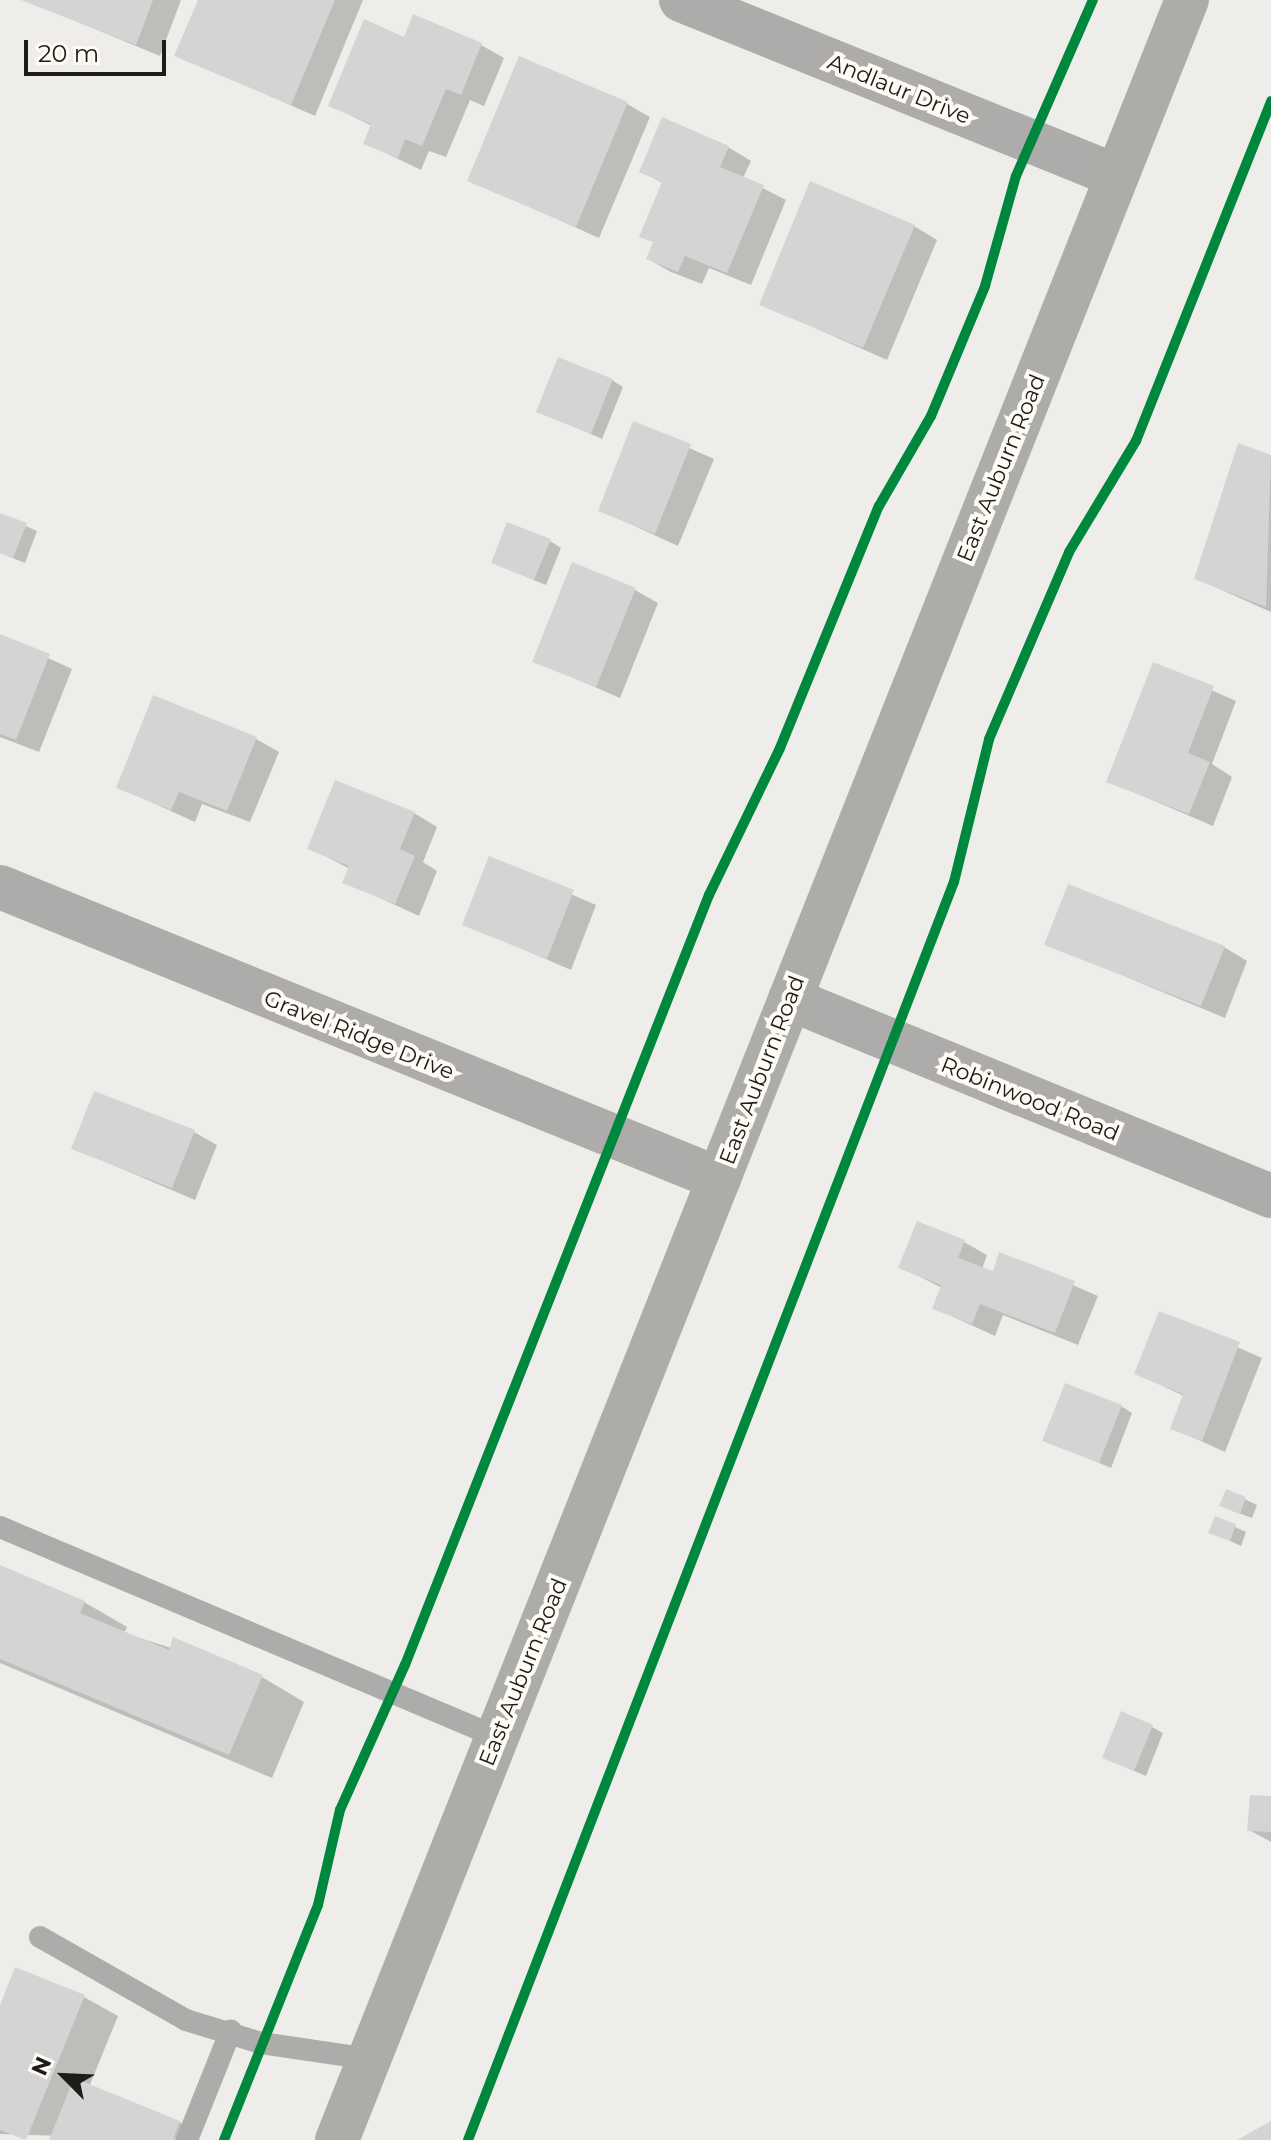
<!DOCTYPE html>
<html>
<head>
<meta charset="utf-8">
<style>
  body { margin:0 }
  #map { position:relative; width:1271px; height:2140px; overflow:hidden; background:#eeede9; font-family:Montserrat,sans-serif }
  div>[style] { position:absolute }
  .shadow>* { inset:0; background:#0003 }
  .building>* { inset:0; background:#d5d4d4 }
  .service>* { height:22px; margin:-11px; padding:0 11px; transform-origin:11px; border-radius:11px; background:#adacab }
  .minor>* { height:44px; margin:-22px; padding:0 22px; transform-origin:22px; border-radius:22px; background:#adacab }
  .secondary>* { height:44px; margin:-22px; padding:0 22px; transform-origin:22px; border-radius:22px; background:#acaca9 }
  .cycleway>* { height:10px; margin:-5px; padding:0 5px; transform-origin:5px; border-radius:5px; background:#00873e }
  span { translate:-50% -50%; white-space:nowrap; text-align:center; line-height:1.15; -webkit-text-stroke:8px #fefbf4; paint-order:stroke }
  .street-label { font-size:22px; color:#1d1c1a }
  .north { position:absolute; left:24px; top:2036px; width:80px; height:80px; -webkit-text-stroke:6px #fefbf4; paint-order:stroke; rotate:294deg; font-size:22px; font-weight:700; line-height:32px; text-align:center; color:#1d1c1a }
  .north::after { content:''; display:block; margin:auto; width:28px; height:36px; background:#1d1c1a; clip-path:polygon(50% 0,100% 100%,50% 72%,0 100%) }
  .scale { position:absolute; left:24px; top:40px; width:142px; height:36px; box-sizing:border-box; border:4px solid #1d1c1a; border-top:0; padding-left:10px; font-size:24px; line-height:28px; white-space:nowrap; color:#1d1c1a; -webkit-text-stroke:6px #fefbf4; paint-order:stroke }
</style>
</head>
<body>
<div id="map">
  <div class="shadow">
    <div style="clip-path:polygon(25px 0,181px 0,160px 56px)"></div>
    <div style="clip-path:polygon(200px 0,363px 0,315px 116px,177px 55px)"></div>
    <div style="clip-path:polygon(405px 40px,481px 45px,504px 58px,484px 106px,470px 100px,446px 157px,429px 151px,421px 170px,365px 143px,372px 126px,330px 105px)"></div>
    <div style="clip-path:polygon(627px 104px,650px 117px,599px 238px,470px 180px)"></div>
    <div style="clip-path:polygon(728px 147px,751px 161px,743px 178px,786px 200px,751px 285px,709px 268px,702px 284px,671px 272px,648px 259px,655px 243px,642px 236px,664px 184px,641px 171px)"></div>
    <div style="clip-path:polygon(914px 226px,937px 240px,887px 360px,761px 304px)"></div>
    <div style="clip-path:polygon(612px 380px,623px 387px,602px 439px,539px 411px)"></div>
    <div style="clip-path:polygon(635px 424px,714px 459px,678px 546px,600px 510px)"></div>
    <div style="clip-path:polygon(1239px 445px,1271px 457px,1271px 612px,1197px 579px)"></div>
    <div style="clip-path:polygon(0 515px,37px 531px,25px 563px,0 553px)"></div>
    <div style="clip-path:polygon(550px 541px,561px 548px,546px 585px,505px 568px)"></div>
    <div style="clip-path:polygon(635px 590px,658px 603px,620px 698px,535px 661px)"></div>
    <div style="clip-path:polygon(0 636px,72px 669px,39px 752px,0 737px)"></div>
    <div style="clip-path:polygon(1154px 665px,1236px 701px,1212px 764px,1232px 777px,1213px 826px,1108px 781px)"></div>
    <div style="clip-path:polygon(256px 739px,279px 752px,250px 822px,202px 804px,195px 822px,118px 787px)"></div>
    <div style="clip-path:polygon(414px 813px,437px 827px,423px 862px,437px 871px,419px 916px,345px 882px,350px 869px,310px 848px)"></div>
    <div style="clip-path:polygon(490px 859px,596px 905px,571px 970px,465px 924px)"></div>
    <div style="clip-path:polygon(1047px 944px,1224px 947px,1247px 961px,1225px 1018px)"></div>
    <div style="clip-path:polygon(194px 1132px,217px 1145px,195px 1200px,73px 1148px)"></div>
    <div style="clip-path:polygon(964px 1242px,987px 1255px,982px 1269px,994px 1274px,1001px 1254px,1098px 1296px,1078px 1345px,1003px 1315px,995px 1336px,934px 1308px,942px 1288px,901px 1267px)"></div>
    <div style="clip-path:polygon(1160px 1313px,1262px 1358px,1225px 1452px,1172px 1428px,1184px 1396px,1137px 1374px)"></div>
    <div style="clip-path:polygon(1121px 1406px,1132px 1413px,1111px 1468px,1045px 1440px)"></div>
    <div style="clip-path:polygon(1227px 1491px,1257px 1505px,1252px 1518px,1233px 1511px)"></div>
    <div style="clip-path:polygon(1216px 1518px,1246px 1532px,1241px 1546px,1211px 1532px)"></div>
    <div style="clip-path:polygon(0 1567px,84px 1602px,127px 1627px,124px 1633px,262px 1677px,304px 1702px,272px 1778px,0 1663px)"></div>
    <div style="clip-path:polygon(1152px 1727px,1163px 1733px,1146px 1776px,1116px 1763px)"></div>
    <div style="clip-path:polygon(1271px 1798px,1271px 1842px,1249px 1830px)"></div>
    <div style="clip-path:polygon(84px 1997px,118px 2016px,89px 2087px,179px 2122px,190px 2129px,186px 2140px,0 2134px,0 2011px)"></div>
  </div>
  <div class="building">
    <div style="clip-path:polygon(21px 0,153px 0,136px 45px)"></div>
    <div style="clip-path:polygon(198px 0,335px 0,291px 105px,174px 56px)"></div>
    <div style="clip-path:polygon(413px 14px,482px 43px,461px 95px,446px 89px,422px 146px,405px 139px,398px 158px,363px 144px,371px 124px,328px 106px,364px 19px,404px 37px)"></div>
    <div style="clip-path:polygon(519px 56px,628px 102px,576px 227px,467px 181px)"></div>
    <div style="clip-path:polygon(662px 117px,729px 146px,720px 167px,764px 185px,727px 273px,685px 256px,678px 272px,646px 259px,653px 242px,639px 237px,662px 182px,639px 172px)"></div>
    <div style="clip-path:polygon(810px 181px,915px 225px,863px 348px,759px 305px)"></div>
    <div style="clip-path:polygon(558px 357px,613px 379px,591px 434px,536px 412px)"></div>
    <div style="clip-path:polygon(633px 421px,691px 444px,655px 534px,598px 511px)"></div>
    <div style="clip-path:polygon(1238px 443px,1271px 455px,1266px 607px,1194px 579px)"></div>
    <div style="clip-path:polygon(0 513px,27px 523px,13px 558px,0 553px)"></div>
    <div style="clip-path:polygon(507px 522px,551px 539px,534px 580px,491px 563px)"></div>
    <div style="clip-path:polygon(572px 562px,636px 588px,596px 687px,532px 662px)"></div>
    <div style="clip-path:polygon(0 634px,50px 654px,16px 740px,0 734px)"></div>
    <div style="clip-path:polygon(1153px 662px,1214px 686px,1188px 753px,1210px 762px,1189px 814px,1106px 782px)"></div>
    <div style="clip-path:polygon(153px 695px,257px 737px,227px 811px,179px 792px,171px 810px,116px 788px)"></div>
    <div style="clip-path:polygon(335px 780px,415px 812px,400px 849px,415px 856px,395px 904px,342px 883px,349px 866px,307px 849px)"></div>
    <div style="clip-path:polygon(489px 856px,574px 890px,547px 959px,462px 925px)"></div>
    <div style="clip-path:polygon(1068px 884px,1225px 946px,1201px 1006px,1044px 945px)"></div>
    <div style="clip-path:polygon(94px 1091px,195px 1130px,172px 1188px,71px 1149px)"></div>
    <div style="clip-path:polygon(917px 1221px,965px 1240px,958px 1258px,993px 1271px,999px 1252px,1075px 1281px,1055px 1333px,980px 1304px,972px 1324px,932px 1309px,941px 1285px,898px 1268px)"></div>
    <div style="clip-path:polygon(1159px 1311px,1240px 1342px,1202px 1441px,1170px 1429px,1183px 1394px,1134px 1374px)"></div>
    <div style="clip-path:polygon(1065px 1383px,1122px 1405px,1099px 1463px,1042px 1441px)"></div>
    <div style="clip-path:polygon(1226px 1489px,1246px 1497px,1240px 1514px,1219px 1506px)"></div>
    <div style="clip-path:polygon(1215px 1516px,1236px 1524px,1230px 1541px,1208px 1533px)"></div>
    <div style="clip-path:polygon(0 1565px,85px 1601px,80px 1613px,169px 1650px,173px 1637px,263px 1675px,229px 1755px,0 1659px)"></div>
    <div style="clip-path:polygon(1121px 1711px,1153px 1725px,1134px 1771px,1102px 1758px)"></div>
    <div style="clip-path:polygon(1250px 1795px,1271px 1796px,1271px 1832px,1247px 1831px)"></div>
    <div style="clip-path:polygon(15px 1967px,85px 1995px,26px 2140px,0 2130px,0 2005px)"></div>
    <div style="clip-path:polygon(74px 2078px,180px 2121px,173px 2140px,49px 2140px)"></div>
    <div style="clip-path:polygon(1271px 2121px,1271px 2140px,1237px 2140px)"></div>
  </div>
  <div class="service">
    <div style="left:0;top:1527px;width:540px;rotate:22.91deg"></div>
    <div style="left:40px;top:1937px;width:168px;rotate:29.6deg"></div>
    <div style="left:186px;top:2020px;width:78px;rotate:17deg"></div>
    <div style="left:261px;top:2043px;width:109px;rotate:8.4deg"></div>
    <div style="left:187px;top:2140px;width:118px;rotate:-68.2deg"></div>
  </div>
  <div class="minor">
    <div style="left:681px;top:0;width:470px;rotate:22deg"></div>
    <div style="left:0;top:887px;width:776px;rotate:22.1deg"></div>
    <div style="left:790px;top:999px;width:520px;rotate:22.27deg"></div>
  </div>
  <div class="secondary">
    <div style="left:337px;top:2140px;width:2303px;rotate:-68.34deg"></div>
  </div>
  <div class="cycleway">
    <div style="left:224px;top:2140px;width:253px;rotate:-68.2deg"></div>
    <div style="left:318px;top:1905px;width:98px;rotate:-77deg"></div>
    <div style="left:340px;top:1810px;width:159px;rotate:-65.9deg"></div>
    <div style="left:405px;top:1665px;width:828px;rotate:-68.46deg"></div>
    <div style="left:709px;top:895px;width:163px;rotate:-64.2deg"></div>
    <div style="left:780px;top:748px;width:261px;rotate:-67.8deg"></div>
    <div style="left:879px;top:506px;width:104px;rotate:-60deg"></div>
    <div style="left:931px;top:416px;width:141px;rotate:-67.4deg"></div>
    <div style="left:985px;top:286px;width:114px;rotate:-74.3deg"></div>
    <div style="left:1016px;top:176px;width:192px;rotate:-66.4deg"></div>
    <div style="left:468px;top:2140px;width:1349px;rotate:-68.88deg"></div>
    <div style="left:954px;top:882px;width:147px;rotate:-76.2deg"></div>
    <div style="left:989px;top:739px;width:203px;rotate:-66.8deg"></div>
    <div style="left:1069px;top:552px;width:130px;rotate:-58.9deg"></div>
    <div style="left:1136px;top:441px;width:366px;rotate:-68.3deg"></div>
  </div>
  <div class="street-label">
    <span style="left:899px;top:89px;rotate:22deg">Andlaur Drive</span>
    <span style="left:1001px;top:468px;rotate:-68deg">East Auburn Road</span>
    <span style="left:359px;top:1035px;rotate:22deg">Gravel Ridge Drive</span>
    <span style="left:762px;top:1070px;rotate:-69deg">East Auburn Road</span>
    <span style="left:1030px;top:1099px;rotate:22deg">Robinwood Road</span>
    <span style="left:523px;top:1672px;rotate:-68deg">East Auburn Road</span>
  </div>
  <div class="north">N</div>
  <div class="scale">20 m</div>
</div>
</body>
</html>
